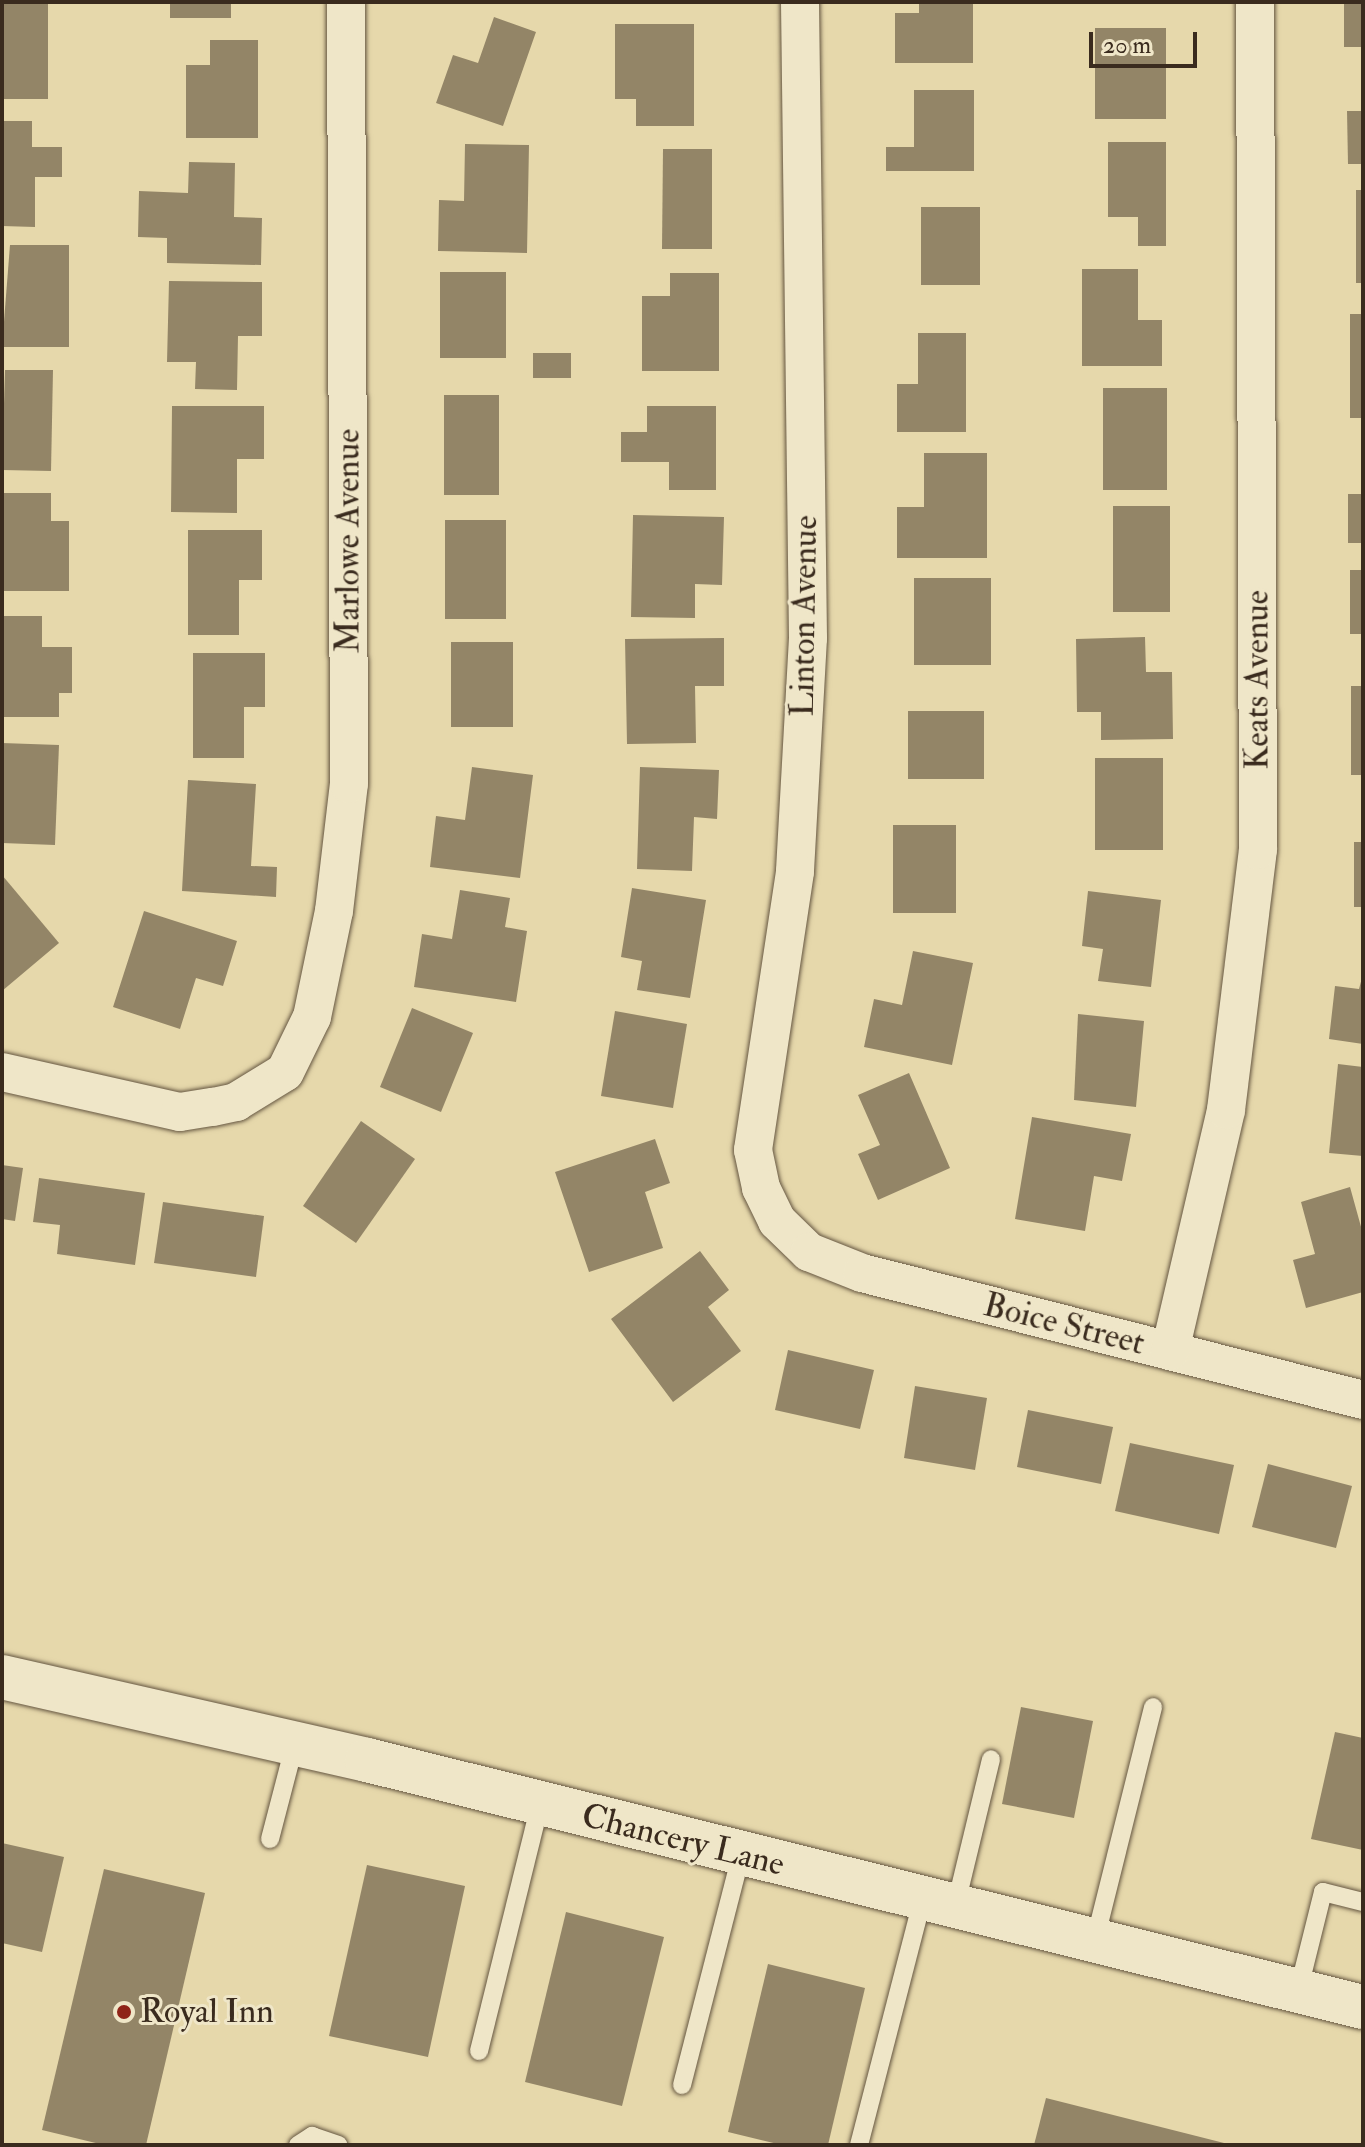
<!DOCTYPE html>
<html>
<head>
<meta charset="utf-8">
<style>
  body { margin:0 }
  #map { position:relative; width:1365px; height:2147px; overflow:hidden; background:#e6d8ab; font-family:"IM FELL Double Pica",serif }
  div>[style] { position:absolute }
  .building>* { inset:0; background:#938567 }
  .roads { filter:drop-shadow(0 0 2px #655641) drop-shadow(0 0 2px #655641) }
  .lane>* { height:18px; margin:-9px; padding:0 9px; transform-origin:9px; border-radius:9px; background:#efe6c8 }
  .street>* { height:38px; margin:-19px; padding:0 19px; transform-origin:19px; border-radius:19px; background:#efe6c8 }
  .secondary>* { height:44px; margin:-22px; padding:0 22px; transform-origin:22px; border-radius:22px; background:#efe6c8 }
  .dots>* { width:22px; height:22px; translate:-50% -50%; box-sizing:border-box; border:4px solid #efe6c8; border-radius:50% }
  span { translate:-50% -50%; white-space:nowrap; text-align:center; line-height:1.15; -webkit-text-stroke:6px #efe6c8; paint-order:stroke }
  .street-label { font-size:34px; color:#3a2b1e }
  .poi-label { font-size:34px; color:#3a2b1e }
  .left { translate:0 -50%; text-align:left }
  .frame { position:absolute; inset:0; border:4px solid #3a2b1e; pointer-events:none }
  .scale { position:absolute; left:1089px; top:32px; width:108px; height:36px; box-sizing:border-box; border:4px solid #3a2b1e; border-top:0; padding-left:10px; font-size:24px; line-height:28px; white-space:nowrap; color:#3a2b1e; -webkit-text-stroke:6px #efe6c8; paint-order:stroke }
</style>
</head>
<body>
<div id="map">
  <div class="building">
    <div style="clip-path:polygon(2px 2px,48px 2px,48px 99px,2px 99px)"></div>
    <div style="clip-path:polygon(170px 2px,231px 2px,231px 18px,170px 18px)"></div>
    <div style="clip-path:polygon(919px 2px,973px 2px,973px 63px,895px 63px,895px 13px,919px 13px)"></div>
    <div style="clip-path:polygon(1344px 2px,1363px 2px,1363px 47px,1344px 47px)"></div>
    <div style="clip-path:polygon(494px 17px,536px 32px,503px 126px,436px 103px,453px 55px,478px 63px)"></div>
    <div style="clip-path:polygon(615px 24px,694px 24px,694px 126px,636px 126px,636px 99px,615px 99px)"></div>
    <div style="clip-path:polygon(1095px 28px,1166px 28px,1166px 119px,1095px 119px)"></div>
    <div style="clip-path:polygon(210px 40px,258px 40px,258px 138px,186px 138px,186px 65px,210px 65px)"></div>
    <div style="clip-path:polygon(914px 90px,974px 90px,974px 171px,886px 171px,886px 147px,914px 147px)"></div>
    <div style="clip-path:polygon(1347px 111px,1363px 111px,1363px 164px,1348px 164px)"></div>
    <div style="clip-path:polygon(2px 121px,32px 121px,32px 147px,62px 147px,62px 177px,35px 177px,35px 227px,2px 226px)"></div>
    <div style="clip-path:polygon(1108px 142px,1166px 142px,1166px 246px,1138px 246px,1138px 217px,1108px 217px)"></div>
    <div style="clip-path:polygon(465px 144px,529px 145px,527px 253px,438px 251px,439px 200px,464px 201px)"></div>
    <div style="clip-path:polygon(663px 149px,712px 149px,712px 249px,662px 249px)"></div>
    <div style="clip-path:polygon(189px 162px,235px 163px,234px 217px,262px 218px,261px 265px,167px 263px,167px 238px,138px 237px,139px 191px,188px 193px)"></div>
    <div style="clip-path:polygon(1356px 190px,1363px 190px,1363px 283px,1356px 283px)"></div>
    <div style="clip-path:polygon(921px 207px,980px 207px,980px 285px,921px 285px)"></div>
    <div style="clip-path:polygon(10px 245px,69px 245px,69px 347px,2px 347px)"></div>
    <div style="clip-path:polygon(1082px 269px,1138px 269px,1138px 320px,1162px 320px,1162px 366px,1082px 366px)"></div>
    <div style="clip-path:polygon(440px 272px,506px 272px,506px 358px,440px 358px)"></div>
    <div style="clip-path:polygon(670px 273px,719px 273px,719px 371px,642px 371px,642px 296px,670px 296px)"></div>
    <div style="clip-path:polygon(169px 281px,262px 282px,262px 336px,238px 336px,237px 390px,195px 389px,196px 362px,167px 362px)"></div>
    <div style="clip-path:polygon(1350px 314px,1363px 314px,1363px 418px,1350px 418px)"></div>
    <div style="clip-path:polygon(918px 333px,966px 333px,966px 432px,897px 432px,897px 384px,918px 384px)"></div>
    <div style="clip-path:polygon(533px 353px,571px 353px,571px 378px,533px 378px)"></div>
    <div style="clip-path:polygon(5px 370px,53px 370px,51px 471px,2px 470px)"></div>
    <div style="clip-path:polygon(1103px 388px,1167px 388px,1167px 490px,1103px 490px)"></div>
    <div style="clip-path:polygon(444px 395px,499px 395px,499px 495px,444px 495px)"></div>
    <div style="clip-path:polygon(172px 406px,264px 406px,264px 459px,237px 459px,237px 513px,171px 512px)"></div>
    <div style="clip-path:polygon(647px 406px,716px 406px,716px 490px,669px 490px,669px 462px,621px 462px,621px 432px,647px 432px)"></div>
    <div style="clip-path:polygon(924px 453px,987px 453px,987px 558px,897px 558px,897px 507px,924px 507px)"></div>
    <div style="clip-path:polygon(2px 493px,51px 493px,51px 521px,69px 521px,69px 591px,2px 591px)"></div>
    <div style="clip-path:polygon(1348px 494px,1363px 494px,1363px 543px,1348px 543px)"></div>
    <div style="clip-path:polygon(1113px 506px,1170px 506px,1170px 612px,1113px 612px)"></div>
    <div style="clip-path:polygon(633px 515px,724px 517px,722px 585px,695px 584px,695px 618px,631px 617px)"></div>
    <div style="clip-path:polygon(445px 520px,506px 520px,506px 619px,445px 619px)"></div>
    <div style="clip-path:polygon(188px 530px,262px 530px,262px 580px,239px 580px,239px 635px,188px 635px)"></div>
    <div style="clip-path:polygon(1350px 570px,1363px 570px,1363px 634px,1350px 634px)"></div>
    <div style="clip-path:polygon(914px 578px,991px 578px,991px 665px,914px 665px)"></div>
    <div style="clip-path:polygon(2px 616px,42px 616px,42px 647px,72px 647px,72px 693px,59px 693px,59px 717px,2px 717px)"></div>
    <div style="clip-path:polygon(1145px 637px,1146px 672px,1172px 672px,1173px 739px,1101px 740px,1101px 712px,1077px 712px,1076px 639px)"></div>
    <div style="clip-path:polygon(724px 638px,724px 686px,695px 686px,696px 743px,627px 744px,625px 639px)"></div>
    <div style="clip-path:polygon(451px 642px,513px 642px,513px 727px,451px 727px)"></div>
    <div style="clip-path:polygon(193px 653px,265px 653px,265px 707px,244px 707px,244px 758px,193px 758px)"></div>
    <div style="clip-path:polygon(1351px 686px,1363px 686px,1363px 775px,1351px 775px)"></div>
    <div style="clip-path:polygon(908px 711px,984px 711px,984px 779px,908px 779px)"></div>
    <div style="clip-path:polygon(2px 743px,59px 745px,55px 845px,2px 843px)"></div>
    <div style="clip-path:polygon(1095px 758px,1163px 758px,1163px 850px,1095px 850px)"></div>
    <div style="clip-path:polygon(472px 767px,533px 775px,520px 878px,430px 867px,436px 816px,465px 820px)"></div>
    <div style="clip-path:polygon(640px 767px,719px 770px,717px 819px,694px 817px,692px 871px,637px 869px)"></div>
    <div style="clip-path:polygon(188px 780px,256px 784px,251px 866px,277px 867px,276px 897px,182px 891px)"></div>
    <div style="clip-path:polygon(893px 825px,956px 825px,956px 913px,893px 913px)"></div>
    <div style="clip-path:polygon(1354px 842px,1363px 842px,1363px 907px,1354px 907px)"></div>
    <div style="clip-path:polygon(2px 875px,59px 943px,2px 991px)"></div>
    <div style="clip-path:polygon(632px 888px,706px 900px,690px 998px,637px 990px,642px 961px,621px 957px)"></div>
    <div style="clip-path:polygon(460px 890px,510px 898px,505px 927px,527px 931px,516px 1002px,414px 987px,422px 934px,452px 939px)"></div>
    <div style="clip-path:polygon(1088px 891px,1161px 900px,1151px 987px,1098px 981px,1103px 949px,1082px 946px)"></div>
    <div style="clip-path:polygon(144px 911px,237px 941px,223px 986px,196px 978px,180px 1029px,113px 1007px)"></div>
    <div style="clip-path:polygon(913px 951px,973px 963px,952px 1065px,864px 1047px,874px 999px,902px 1005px)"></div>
    <div style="clip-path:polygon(1363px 974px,1363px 1044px,1329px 1039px,1335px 986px,1359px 989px)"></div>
    <div style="clip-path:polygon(412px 1008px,473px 1033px,441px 1112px,380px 1087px)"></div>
    <div style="clip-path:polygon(615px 1011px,687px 1024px,673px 1108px,601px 1096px)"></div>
    <div style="clip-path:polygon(1078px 1014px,1144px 1021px,1136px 1107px,1074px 1100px)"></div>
    <div style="clip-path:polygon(1338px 1064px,1363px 1067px,1363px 1156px,1329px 1153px)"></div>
    <div style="clip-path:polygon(909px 1073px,950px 1168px,878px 1200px,858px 1154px,880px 1145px,858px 1095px)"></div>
    <div style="clip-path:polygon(1032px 1117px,1131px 1134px,1122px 1181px,1094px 1176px,1085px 1231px,1015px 1219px)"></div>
    <div style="clip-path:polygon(361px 1121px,415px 1159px,356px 1243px,303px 1206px)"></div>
    <div style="clip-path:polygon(655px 1139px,670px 1183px,645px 1192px,663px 1248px,589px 1272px,555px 1172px)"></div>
    <div style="clip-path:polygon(2px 1165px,23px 1168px,15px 1221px,2px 1219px)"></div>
    <div style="clip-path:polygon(39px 1178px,145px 1193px,135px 1265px,57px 1254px,60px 1225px,33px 1222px)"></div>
    <div style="clip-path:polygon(1350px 1187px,1363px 1234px,1363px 1292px,1306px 1308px,1293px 1260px,1315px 1254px,1301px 1202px)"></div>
    <div style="clip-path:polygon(163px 1202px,264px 1216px,256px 1277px,154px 1263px)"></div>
    <div style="clip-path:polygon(700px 1251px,729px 1290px,708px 1307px,741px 1351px,673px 1402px,611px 1319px)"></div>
    <div style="clip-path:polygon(788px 1350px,874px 1370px,860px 1429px,775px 1410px)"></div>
    <div style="clip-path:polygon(915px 1386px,987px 1398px,975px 1470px,904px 1458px)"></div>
    <div style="clip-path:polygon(1028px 1410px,1113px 1427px,1101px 1484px,1017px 1467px)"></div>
    <div style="clip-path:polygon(1130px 1443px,1234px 1465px,1219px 1534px,1115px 1511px)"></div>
    <div style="clip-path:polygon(1268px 1464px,1352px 1486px,1336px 1548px,1252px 1527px)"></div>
    <div style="clip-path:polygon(1021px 1707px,1093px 1721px,1074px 1818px,1002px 1804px)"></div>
    <div style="clip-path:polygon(1335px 1732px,1363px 1738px,1363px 1850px,1311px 1839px)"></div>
    <div style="clip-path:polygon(2px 1843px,64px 1857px,42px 1952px,2px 1943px)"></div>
    <div style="clip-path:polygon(367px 1865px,465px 1886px,428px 2057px,329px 2036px)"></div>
    <div style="clip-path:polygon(104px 1869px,205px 1893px,146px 2145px,104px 2145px,42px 2130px)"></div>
    <div style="clip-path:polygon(566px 1912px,664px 1937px,622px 2106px,525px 2082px)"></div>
    <div style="clip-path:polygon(768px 1964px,865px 1988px,828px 2145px,782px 2145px,728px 2132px)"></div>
    <div style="clip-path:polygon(1046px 2098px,1228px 2144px,1227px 2145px,1034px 2145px)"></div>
  </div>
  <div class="roads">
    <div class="lane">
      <div style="left:270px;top:1839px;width:99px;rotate:-75.4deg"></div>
      <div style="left:955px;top:1908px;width:153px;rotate:-76.4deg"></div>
      <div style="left:1095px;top:1940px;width:240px;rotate:-76deg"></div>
      <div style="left:1298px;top:1992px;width:103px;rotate:-76deg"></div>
      <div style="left:1323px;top:1892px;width:41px;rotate:14deg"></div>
      <div style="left:479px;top:2051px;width:254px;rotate:-76.1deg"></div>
      <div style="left:682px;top:2085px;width:237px;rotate:-75.6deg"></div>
      <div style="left:298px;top:2145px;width:17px;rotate:-33deg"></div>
      <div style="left:312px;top:2136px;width:28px;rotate:19deg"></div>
      <div style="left:859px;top:2145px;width:252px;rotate:-75.5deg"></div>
    </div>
    <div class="street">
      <div style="left:800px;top:2px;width:636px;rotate:89.28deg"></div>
      <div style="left:808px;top:638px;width:234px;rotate:93.2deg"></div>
      <div style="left:795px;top:872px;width:281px;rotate:98.6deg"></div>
      <div style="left:753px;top:1150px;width:39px;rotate:78deg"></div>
      <div style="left:761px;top:1188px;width:37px;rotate:64deg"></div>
      <div style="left:777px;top:1221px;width:45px;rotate:44.1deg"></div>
      <div style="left:809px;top:1252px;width:57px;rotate:21.6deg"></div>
      <div style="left:862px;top:1273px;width:517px;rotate:14.22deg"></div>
      <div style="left:2px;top:1072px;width:182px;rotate:12.7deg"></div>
      <div style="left:180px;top:1112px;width:33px;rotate:-9deg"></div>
      <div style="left:213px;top:1107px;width:24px;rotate:-12deg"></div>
      <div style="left:236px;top:1102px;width:57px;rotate:-31.5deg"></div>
      <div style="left:285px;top:1072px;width:61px;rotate:-63.9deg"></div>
      <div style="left:312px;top:1017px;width:108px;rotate:-78.3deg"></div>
      <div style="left:334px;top:911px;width:128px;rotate:-83.3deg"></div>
      <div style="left:349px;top:784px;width:782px;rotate:-90.22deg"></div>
      <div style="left:1170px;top:1351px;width:247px;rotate:-76.9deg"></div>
      <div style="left:1226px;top:1110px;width:262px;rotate:-83deg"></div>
      <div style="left:1258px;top:850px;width:848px;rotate:-90.2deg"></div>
    </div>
    <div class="secondary">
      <div style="left:2px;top:1677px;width:374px;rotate:12.8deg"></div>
      <div style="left:367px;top:1760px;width:1026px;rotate:13.93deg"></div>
    </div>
  </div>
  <div class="dots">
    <div style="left:124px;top:2012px;background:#8f2418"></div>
  </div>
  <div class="street-label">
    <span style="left:348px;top:541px;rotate:-90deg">Marlowe Avenue</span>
    <span style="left:804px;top:616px;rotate:-89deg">Linton Avenue</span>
    <span style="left:1257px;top:680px;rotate:-90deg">Keats Avenue</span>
    <span style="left:1064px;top:1324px;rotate:14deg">Boice Street</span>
    <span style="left:683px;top:1840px;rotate:14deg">Chancery Lane</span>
  </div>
  <div class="poi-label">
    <span class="left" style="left:140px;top:2012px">Royal Inn</span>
  </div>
  <div class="frame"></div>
  <div class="scale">20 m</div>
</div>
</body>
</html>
